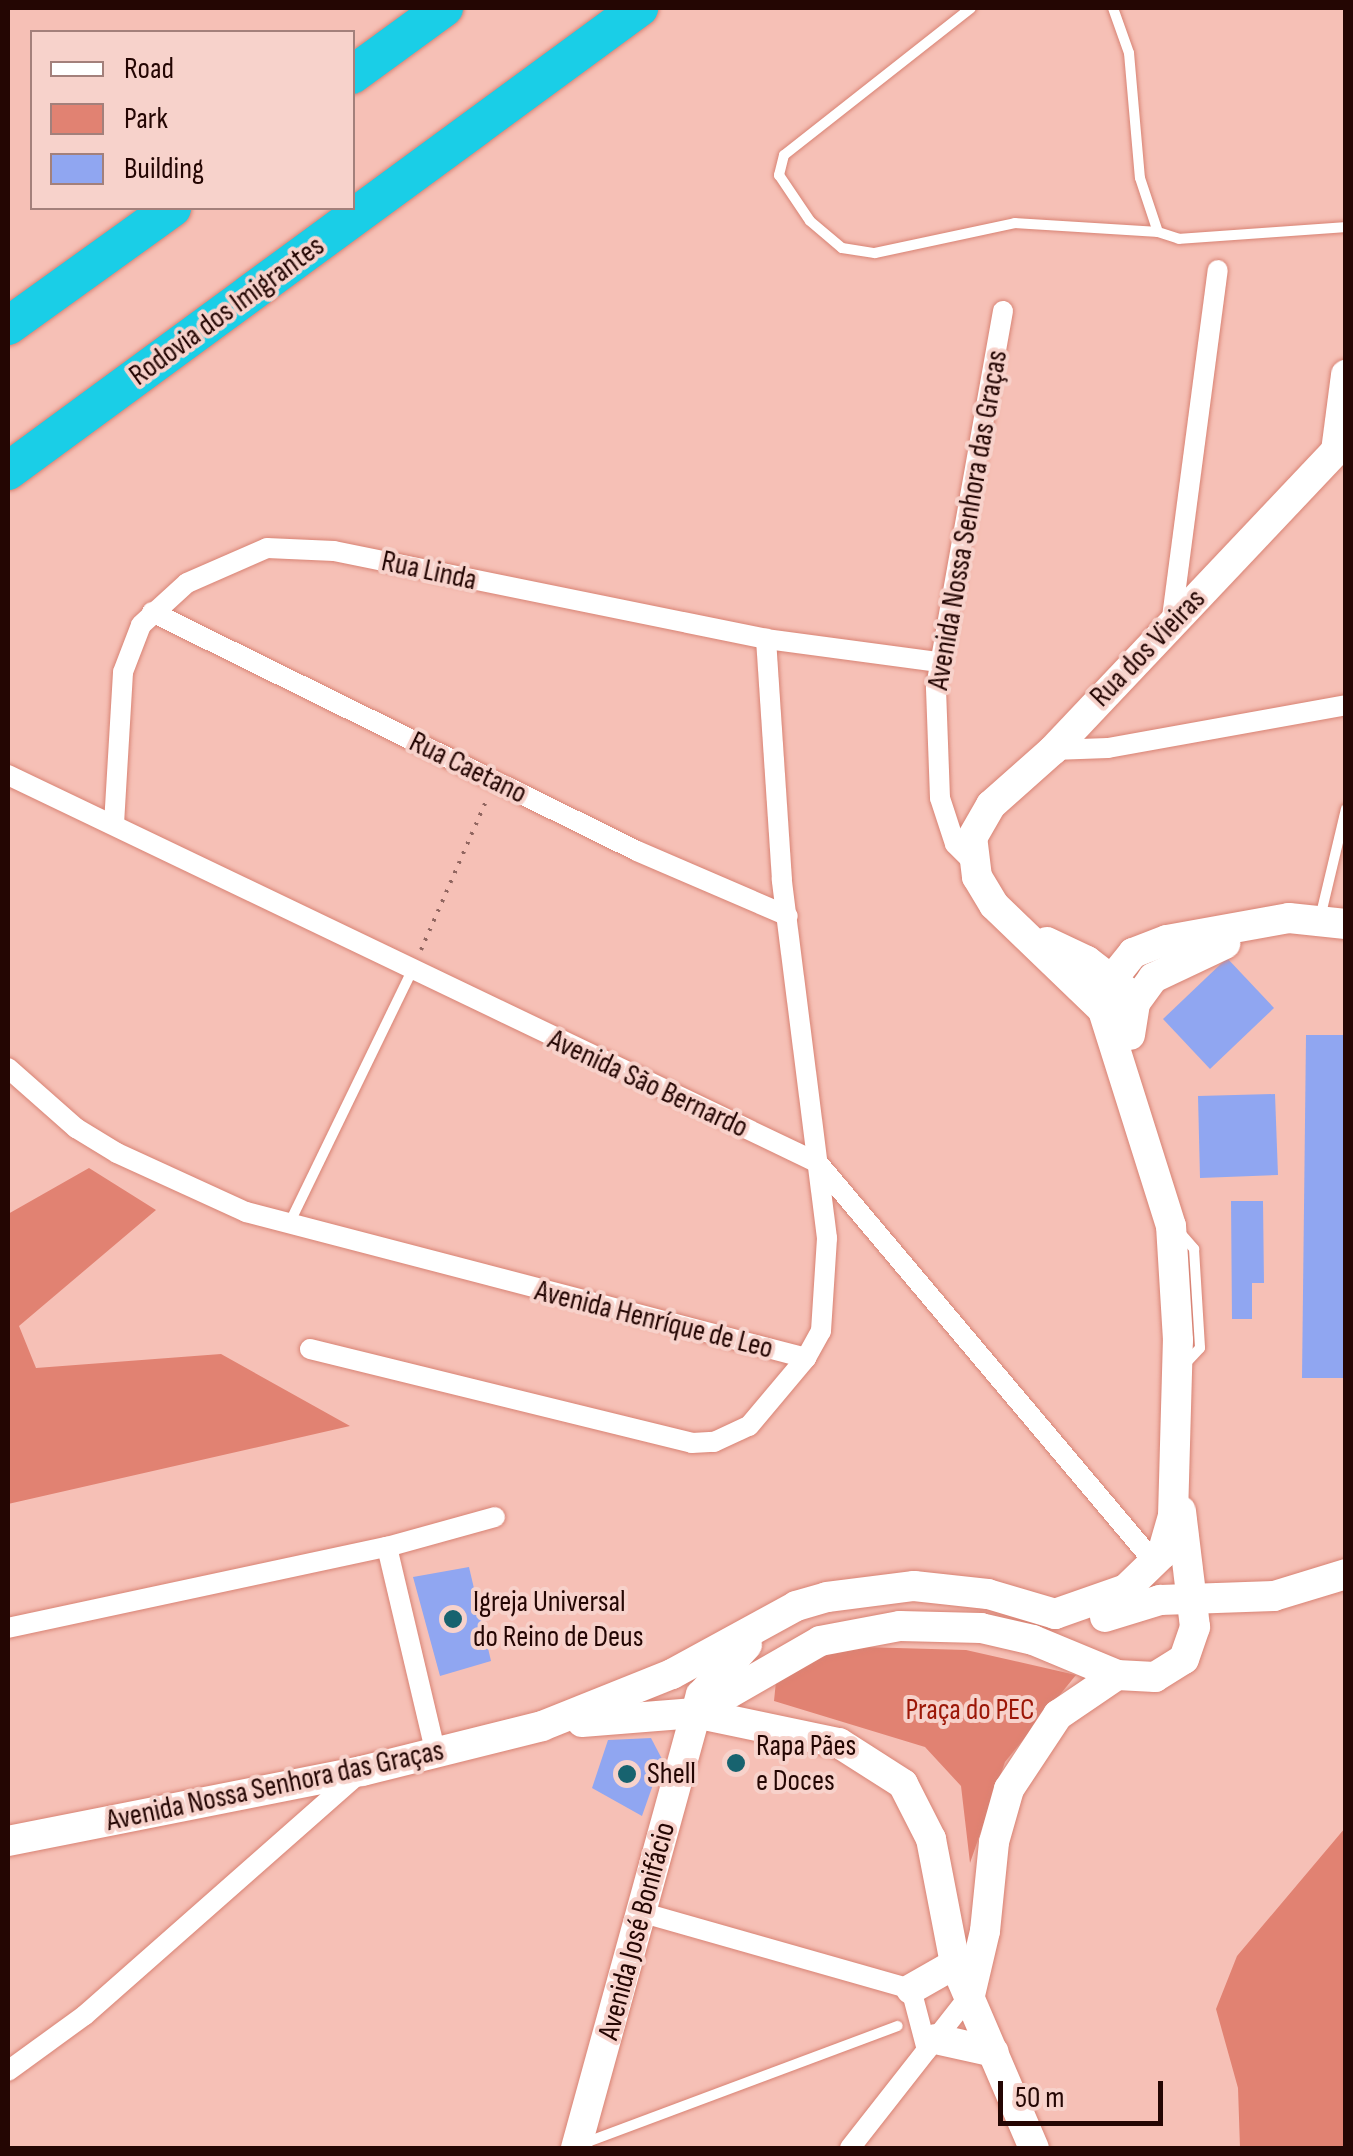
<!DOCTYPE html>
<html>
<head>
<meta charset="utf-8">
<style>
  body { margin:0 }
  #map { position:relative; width:1353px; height:2156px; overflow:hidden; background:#f6c0b6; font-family:"Sofia Sans Condensed",sans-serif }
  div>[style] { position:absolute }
  .green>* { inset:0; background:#e18272 }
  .building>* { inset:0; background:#90a6f1 }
  .path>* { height:4px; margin-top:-2px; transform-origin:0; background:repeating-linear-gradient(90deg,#916660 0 2.5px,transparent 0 10.5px) }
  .roads { filter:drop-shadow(0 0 2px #d88374) drop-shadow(0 0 2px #d88374) }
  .lane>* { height:10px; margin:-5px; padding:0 5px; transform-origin:5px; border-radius:5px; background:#fff }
  .street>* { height:20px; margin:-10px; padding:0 10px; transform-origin:10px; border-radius:10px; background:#fff }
  .secondary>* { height:30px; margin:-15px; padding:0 15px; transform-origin:15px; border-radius:15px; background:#fff }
  .highway>* { height:38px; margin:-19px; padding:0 19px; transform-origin:19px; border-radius:19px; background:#1acee7 }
  .dots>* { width:28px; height:28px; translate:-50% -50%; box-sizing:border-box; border:5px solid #f7d2cb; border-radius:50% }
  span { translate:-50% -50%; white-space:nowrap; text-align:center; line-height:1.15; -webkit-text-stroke:8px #f7d2cb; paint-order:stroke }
  .street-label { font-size:30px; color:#240603 }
  .poi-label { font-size:30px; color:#240603 }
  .left { translate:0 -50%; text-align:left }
  .park-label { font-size:30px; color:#9c1707 }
  .frame { position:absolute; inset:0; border:10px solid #240603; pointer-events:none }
  .legend { position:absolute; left:30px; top:30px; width:325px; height:180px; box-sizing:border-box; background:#f7d2cb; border:2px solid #a3807b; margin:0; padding:12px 18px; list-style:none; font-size:30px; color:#240603 }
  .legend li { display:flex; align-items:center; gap:20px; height:50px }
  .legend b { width:50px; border:2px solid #a3807b }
  .scale { position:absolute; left:998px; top:2081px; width:165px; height:45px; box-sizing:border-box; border:5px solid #240603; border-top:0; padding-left:12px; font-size:30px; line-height:35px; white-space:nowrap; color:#240603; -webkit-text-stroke:8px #f7d2cb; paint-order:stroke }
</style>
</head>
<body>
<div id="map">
  <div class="green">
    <div style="clip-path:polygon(89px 1168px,156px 1210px,19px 1326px,36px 1368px,221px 1354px,350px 1426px,8px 1504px,8px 1214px)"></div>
    <div style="clip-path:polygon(862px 1647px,966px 1650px,1076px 1675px,1005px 1762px,970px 1863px,961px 1786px,925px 1747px,774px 1701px,776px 1681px,825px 1655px)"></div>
    <div style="clip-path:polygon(1345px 1828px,1345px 2148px,1240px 2148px,1238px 2088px,1216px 2009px,1237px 1956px)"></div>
  </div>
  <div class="building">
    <div style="clip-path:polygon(1227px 958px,1274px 1008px,1210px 1069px,1163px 1019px)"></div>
    <div style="clip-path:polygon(1306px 1035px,1346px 1035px,1346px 1378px,1302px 1378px)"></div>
    <div style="clip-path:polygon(1275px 1094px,1278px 1175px,1200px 1178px,1198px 1096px)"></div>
    <div style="clip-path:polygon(1231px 1201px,1263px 1201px,1264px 1283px,1252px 1283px,1252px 1319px,1232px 1319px)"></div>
    <div style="clip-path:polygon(469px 1567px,491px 1661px,440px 1676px,413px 1577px)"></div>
    <div style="clip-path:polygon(651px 1738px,662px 1759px,642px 1816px,592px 1788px,608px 1740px)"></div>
  </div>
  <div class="path">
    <div style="left:421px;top:950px;width:165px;rotate:-66.4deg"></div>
  </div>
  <div class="roads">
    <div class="lane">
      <div style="left:971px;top:8px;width:238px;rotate:141.8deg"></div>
      <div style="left:784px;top:155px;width:21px;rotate:104deg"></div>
      <div style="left:779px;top:175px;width:55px;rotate:56deg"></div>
      <div style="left:810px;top:221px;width:42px;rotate:40.2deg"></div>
      <div style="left:842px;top:248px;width:33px;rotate:9deg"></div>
      <div style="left:875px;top:253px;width:143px;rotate:-12.1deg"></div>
      <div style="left:1015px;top:223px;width:143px;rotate:3.6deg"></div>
      <div style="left:1113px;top:8px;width:48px;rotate:70.4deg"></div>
      <div style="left:1129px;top:53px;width:125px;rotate:85deg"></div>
      <div style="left:1140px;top:178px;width:57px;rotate:71.6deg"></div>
      <div style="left:1158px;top:232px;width:22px;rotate:18deg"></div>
      <div style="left:1179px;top:239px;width:167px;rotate:-4.1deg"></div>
      <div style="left:1320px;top:918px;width:112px;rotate:-76.6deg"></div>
      <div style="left:289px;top:1224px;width:279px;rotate:-64.1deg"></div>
      <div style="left:1176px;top:1228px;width:28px;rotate:49deg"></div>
      <div style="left:1194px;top:1249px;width:99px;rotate:86.5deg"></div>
      <div style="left:1200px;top:1348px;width:23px;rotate:133deg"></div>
      <div style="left:582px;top:2144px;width:337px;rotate:-20.5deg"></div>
    </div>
    <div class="street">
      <div style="left:152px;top:612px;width:541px;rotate:26.23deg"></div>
      <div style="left:637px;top:851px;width:164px;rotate:23.3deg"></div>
      <div style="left:1171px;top:625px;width:358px;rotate:-82.5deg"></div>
      <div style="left:1053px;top:750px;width:55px;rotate:-2.1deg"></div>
      <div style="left:1108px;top:748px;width:242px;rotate:-10.2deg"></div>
      <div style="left:8px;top:775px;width:898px;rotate:25.59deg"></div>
      <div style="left:818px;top:1163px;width:523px;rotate:49.89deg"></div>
      <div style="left:114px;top:824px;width:152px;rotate:-86.6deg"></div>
      <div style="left:123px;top:672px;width:50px;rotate:-69deg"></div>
      <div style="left:141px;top:625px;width:62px;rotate:-42.4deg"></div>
      <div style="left:187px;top:583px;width:87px;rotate:-23.6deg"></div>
      <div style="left:267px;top:548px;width:67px;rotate:2.6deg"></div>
      <div style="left:334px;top:551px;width:441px;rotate:11.5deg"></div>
      <div style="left:766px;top:639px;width:174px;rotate:7.6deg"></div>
      <div style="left:974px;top:863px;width:27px;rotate:-135deg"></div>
      <div style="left:955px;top:844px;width:48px;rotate:-108.1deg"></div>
      <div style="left:940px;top:798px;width:111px;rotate:-92.1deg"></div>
      <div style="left:936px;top:687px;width:382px;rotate:-79.9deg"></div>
      <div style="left:8px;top:1068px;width:91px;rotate:41.4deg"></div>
      <div style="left:76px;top:1128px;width:48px;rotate:31.4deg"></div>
      <div style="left:117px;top:1153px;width:142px;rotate:24.6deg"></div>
      <div style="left:246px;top:1212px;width:579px;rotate:14.61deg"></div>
      <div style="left:806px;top:1358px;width:31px;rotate:-61deg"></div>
      <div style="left:821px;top:1331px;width:93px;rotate:-86.3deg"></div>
      <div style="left:827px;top:1238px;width:361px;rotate:-97.2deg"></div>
      <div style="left:782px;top:880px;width:242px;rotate:-93.8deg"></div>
      <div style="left:310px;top:1349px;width:393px;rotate:13.8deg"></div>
      <div style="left:692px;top:1443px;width:22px;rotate:-3deg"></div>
      <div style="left:714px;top:1442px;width:38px;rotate:-25deg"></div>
      <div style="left:749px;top:1426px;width:89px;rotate:-50deg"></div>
      <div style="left:387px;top:1547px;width:213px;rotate:76.7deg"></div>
      <div style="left:8px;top:1628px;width:388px;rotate:-12.1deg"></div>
      <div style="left:387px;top:1547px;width:112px;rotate:-15.5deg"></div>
      <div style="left:644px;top:1913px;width:278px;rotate:15.9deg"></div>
      <div style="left:911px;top:1989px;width:63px;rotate:75.3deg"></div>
      <div style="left:8px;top:2071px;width:95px;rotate:-36deg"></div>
      <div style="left:85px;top:2015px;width:363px;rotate:-41.4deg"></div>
      <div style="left:850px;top:2148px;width:194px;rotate:-51.9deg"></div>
    </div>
    <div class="secondary">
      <div style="left:1047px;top:942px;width:44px;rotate:25.4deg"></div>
      <div style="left:1087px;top:961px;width:49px;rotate:37.6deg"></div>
      <div style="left:1131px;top:1018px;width:29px;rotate:-164deg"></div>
      <div style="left:1103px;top:1010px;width:151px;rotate:-136.1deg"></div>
      <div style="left:994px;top:905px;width:33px;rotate:-121deg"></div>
      <div style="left:977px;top:877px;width:39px;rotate:-97deg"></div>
      <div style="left:972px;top:838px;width:38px;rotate:-60deg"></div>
      <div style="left:991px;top:805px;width:83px;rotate:-41.6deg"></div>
      <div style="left:1053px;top:750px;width:412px;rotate:-46.6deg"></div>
      <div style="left:1336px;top:451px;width:77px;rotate:-82.5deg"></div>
      <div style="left:1130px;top:1035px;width:32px;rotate:-81deg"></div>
      <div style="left:1135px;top:1003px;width:31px;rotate:-54deg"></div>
      <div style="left:1153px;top:978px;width:80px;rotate:-25.3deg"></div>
      <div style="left:1105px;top:1617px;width:58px;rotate:-17.2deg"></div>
      <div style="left:1160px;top:1600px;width:114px;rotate:-2deg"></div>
      <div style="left:1274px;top:1596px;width:75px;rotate:-17deg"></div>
      <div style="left:695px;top:1713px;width:147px;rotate:11.8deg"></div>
      <div style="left:839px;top:1743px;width:76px;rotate:32.6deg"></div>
      <div style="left:903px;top:1784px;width:62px;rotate:63deg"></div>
      <div style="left:931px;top:1839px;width:127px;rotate:79.1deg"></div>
      <div style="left:955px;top:1964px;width:200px;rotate:66.8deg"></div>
      <div style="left:582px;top:1722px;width:113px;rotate:-4.6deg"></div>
      <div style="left:695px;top:1713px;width:144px;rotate:-29.9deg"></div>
      <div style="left:820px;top:1641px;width:81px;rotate:-10.6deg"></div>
      <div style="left:900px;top:1626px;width:81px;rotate:1.4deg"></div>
      <div style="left:981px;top:1628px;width:53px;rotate:13deg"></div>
      <div style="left:1033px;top:1640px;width:91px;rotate:22.6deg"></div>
      <div style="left:1117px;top:1675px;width:38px;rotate:3deg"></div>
      <div style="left:1155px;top:1677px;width:34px;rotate:-32deg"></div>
      <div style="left:1184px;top:1659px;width:34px;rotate:-71deg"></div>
      <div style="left:1195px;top:1627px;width:117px;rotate:-96.9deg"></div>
      <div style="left:8px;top:1841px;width:361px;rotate:-11.2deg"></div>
      <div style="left:362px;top:1771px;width:186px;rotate:-14deg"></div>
      <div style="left:542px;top:1726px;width:140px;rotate:-21.8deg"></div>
      <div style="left:672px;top:1674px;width:141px;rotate:-28.7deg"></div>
      <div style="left:796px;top:1606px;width:32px;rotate:-16deg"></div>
      <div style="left:827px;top:1597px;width:88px;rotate:-7.2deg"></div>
      <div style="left:914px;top:1586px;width:74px;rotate:6.2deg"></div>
      <div style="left:988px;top:1594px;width:70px;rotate:16.6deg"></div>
      <div style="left:1055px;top:1614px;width:75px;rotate:-19.4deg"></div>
      <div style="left:1126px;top:1589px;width:50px;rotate:-44.2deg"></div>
      <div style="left:1162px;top:1554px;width:40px;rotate:-74deg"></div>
      <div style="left:1173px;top:1516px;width:176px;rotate:-88.4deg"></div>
      <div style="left:1178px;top:1340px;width:114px;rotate:-93.5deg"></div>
      <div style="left:1171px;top:1226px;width:226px;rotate:-107.5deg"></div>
      <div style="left:1103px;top:1010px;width:22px;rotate:-85deg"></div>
      <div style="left:1105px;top:988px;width:45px;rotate:-51.3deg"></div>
      <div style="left:1133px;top:953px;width:36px;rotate:-21deg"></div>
      <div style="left:1167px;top:940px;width:124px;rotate:-10.2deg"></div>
      <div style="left:1289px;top:918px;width:57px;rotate:6deg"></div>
      <div style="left:911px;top:1989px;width:51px;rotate:-29.6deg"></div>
      <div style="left:970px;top:1995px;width:66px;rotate:-76.8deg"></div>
      <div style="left:985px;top:1931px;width:89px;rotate:-84.2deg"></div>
      <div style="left:994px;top:1842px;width:55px;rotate:-74.2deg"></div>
      <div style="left:1009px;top:1789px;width:89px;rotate:-56.5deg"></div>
      <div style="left:1058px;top:1715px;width:71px;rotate:-34.1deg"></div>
      <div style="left:936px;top:2039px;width:59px;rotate:12.6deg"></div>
      <div style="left:576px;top:2148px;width:470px;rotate:-74.6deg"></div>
      <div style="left:701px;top:1695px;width:68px;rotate:-47.4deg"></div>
    </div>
    <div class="highway">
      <div style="left:352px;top:75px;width:114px;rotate:-36.1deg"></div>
      <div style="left:8px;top:326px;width:202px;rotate:-35.7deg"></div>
      <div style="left:8px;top:471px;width:783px;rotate:-36.27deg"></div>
    </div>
  </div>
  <div class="dots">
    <div style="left:453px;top:1619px;background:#17636f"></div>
    <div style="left:736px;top:1763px;background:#17636f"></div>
    <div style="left:627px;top:1774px;background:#17636f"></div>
  </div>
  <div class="street-label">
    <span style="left:227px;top:311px;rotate:-36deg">Rodovia dos Imigrantes</span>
    <span style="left:968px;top:520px;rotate:-80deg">Avenida Nossa Senhora das Graças</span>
    <span style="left:429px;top:571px;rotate:12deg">Rua Linda</span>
    <span style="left:1148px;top:648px;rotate:-46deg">Rua dos Vieiras</span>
    <span style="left:468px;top:768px;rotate:26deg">Rua Caetano</span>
    <span style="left:648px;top:1084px;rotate:25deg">Avenida São Bernardo</span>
    <span style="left:654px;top:1320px;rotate:14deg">Avenida Henríque de Leo</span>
    <span style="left:275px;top:1786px;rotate:-12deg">Avenida Nossa Senhora das Graças</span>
    <span style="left:637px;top:1931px;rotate:-75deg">Avenida José Bonifácio</span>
  </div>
  <div class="poi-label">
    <span class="left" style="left:473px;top:1619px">Igreja Universal<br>do Reino de Deus</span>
    <span class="left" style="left:756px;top:1763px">Rapa Pães<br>e Doces</span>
    <span class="left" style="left:647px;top:1774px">Shell</span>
  </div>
  <div class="park-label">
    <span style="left:970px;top:1710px">Praça do PEC</span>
  </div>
  <div class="frame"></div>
  <ul class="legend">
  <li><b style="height:12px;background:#fff"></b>Road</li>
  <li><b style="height:28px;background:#e18272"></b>Park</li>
  <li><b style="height:28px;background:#90a6f1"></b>Building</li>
  </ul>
  <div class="scale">50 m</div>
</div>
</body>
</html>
